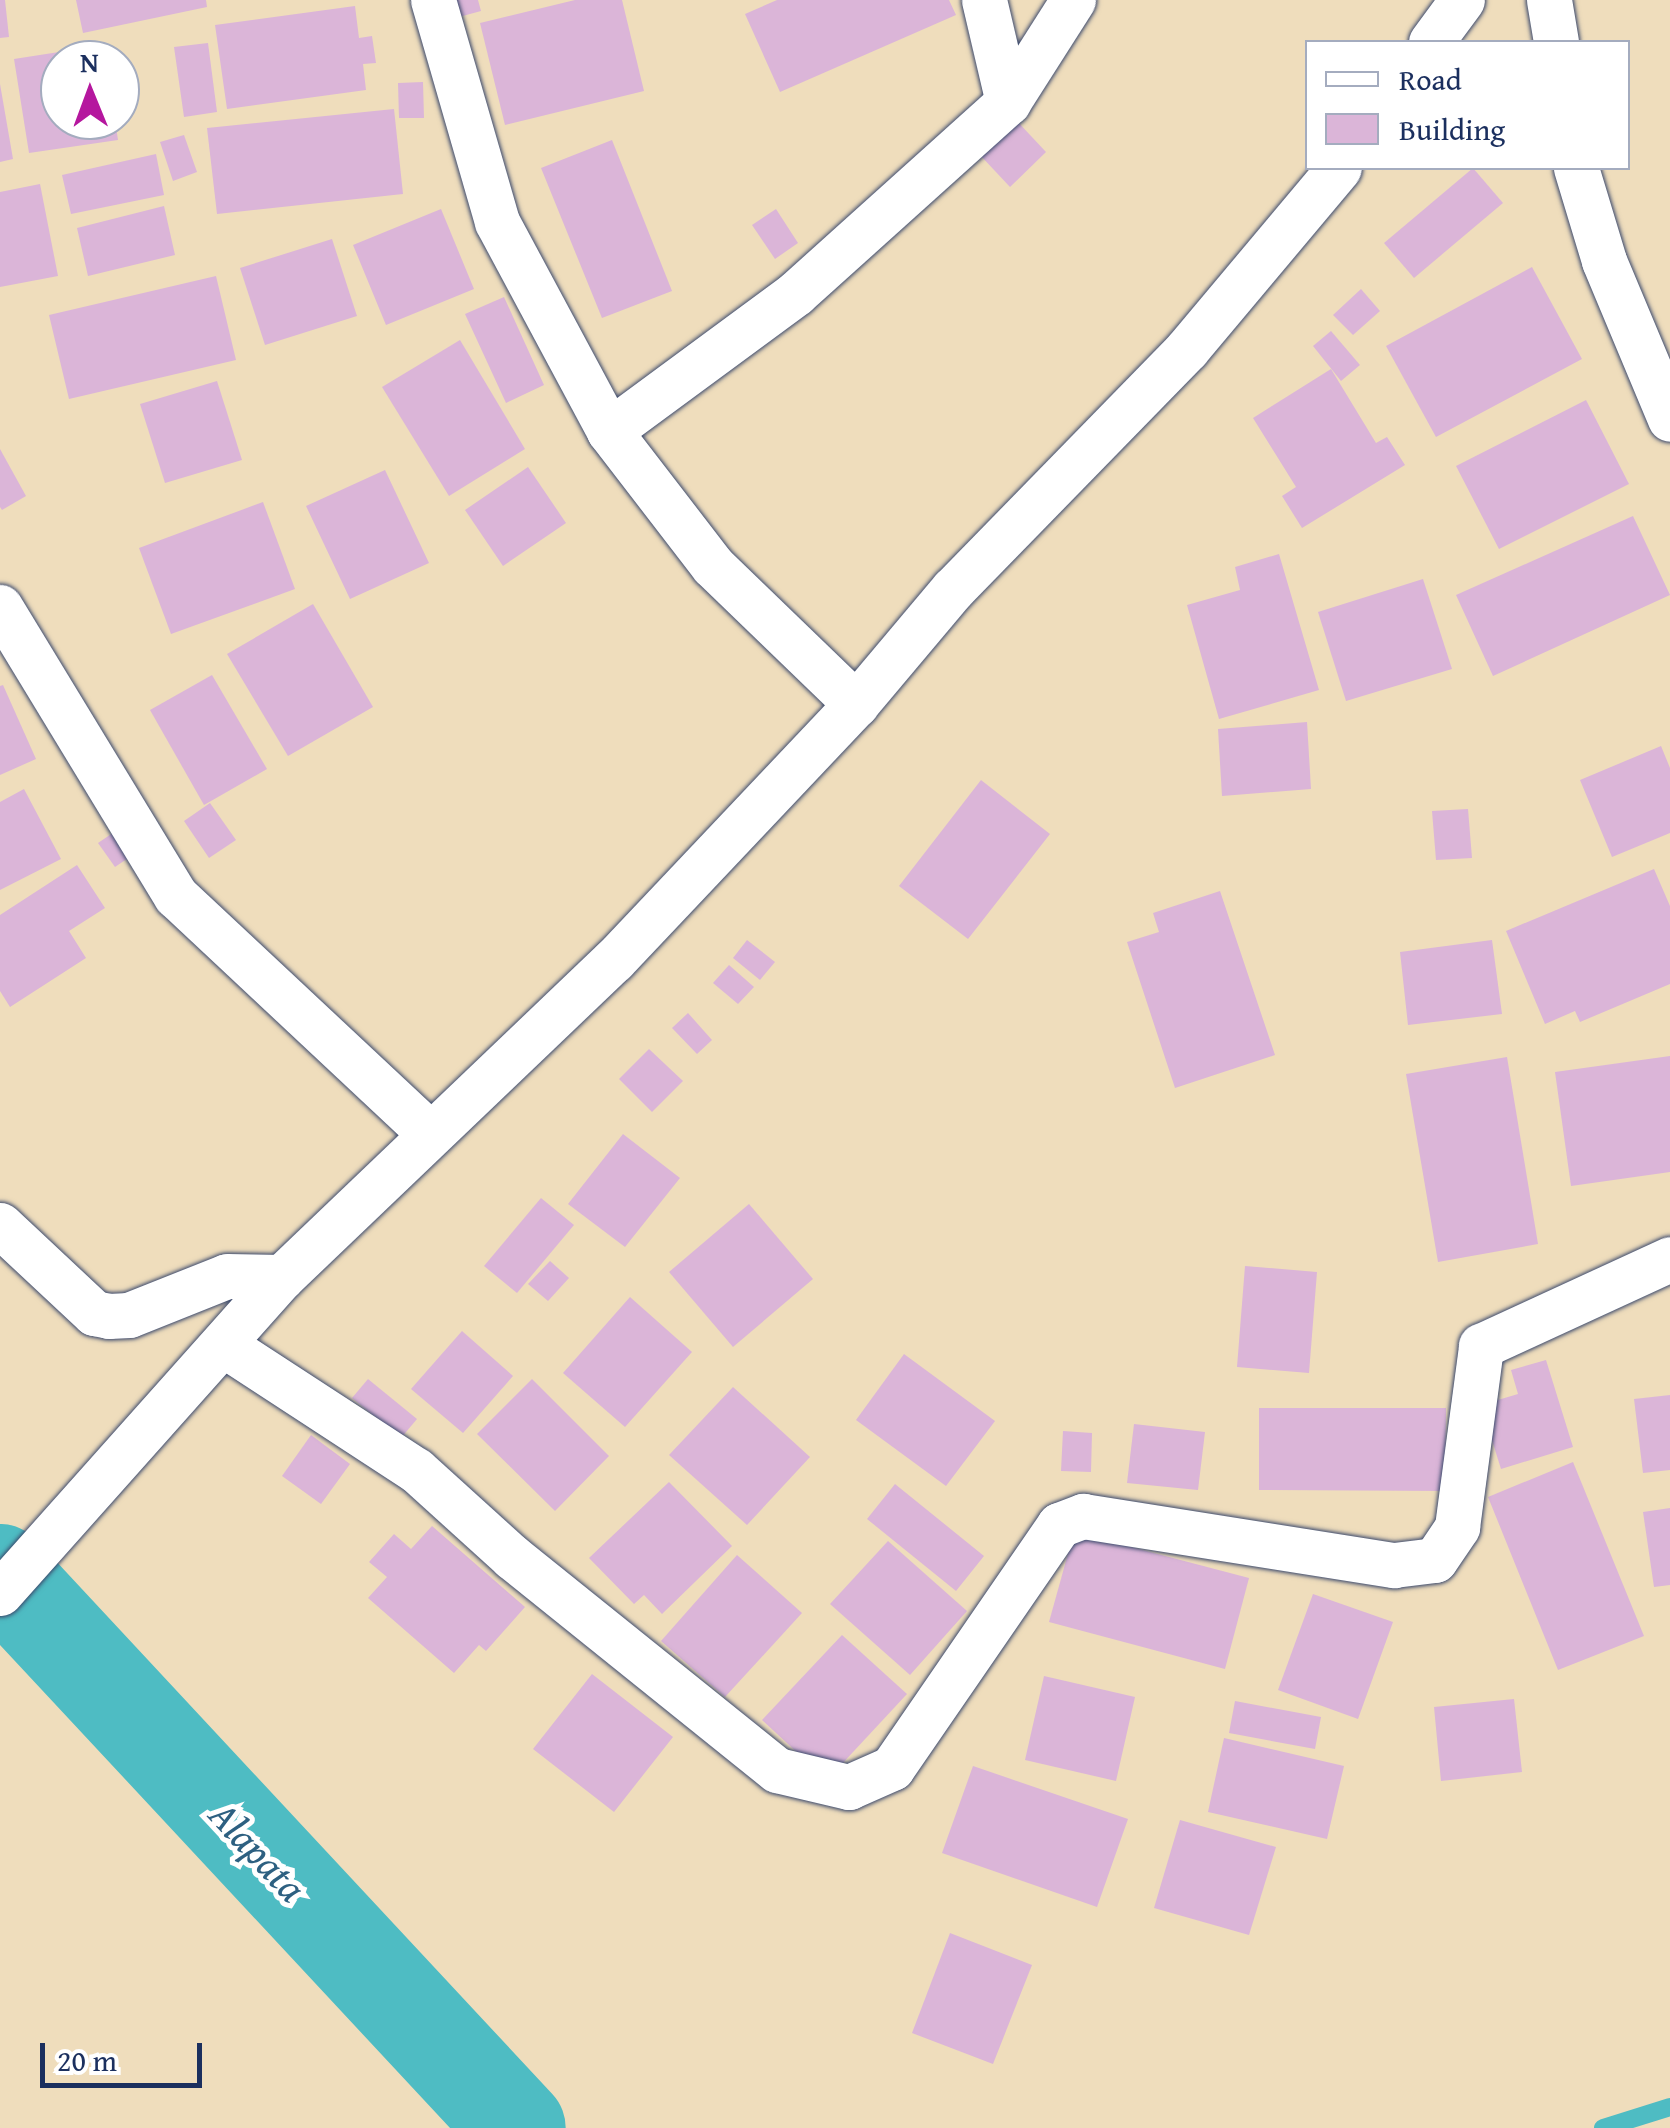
<!DOCTYPE html>
<html>
<head>
<meta charset="utf-8">
<style>
  body { margin:0 }
  #map { position:relative; width:1670px; height:2128px; overflow:hidden; background:#efddbc; font-family:"Gentium Book Plus",serif }
  div>[style] { position:absolute }
  .stream>* { height:18px; margin:-9px; padding:0 9px; transform-origin:9px; border-radius:9px; background:#4ebcc3 }
  .river>* { height:98px; margin:-49px; padding:0 49px; transform-origin:49px; border-radius:49px; background:#4ebcc3 }
  .building>* { inset:0; background:#dbb5d8 }
  .roads { filter:drop-shadow(0 0 2px #3b496c) drop-shadow(0 0 2px #3b496c) }
  .minor>* { height:45px; margin:-22.5px; padding:0 22.5px; transform-origin:22.5px; border-radius:22.5px; background:#fff }
  span { translate:-50% -50%; white-space:nowrap; text-align:center; line-height:1.15; -webkit-text-stroke:10px #fff; paint-order:stroke }
  .water-label { font-size:40px; color:#2d6081; font-style:italic }
  .legend { position:absolute; left:1305px; top:40px; width:325px; height:130px; box-sizing:border-box; background:#fff; border:2px solid #a4acbf; margin:0; padding:12px 18px; list-style:none; font-size:30px; color:#1b2f5e }
  .legend li { display:flex; align-items:center; gap:20px; height:50px }
  .legend b { width:50px; border:2px solid #a4acbf }
  .north { position:absolute; left:40px; top:40px; width:100px; height:100px; box-sizing:border-box; background:#fff; border:2px solid #a4acbf; border-radius:50%; rotate:359deg; font-size:28px; font-weight:700; line-height:40px; text-align:center; color:#1b2f5e }
  .north::after { content:''; display:block; margin:auto; width:35px; height:45px; background:#b5179e; clip-path:polygon(50% 0,100% 100%,50% 72%,0 100%) }
  .scale { position:absolute; left:40px; top:2043px; width:162px; height:45px; box-sizing:border-box; border:5px solid #1b2f5e; border-top:0; padding-left:12px; font-size:30px; line-height:35px; white-space:nowrap; color:#1b2f5e; -webkit-text-stroke:8px #fff; paint-order:stroke }
</style>
</head>
<body>
<div id="map">
  <div class="stream">
    <div style="left:1603px;top:2128px;width:70px;rotate:-17.4deg"></div>
  </div>
  <div class="river">
    <div style="left:0;top:1573px;width:758px;rotate:47.03deg"></div>
  </div>
  <div class="building">
    <div style="clip-path:polygon(0 0,5px 0,9px 37px,0 38px)"></div>
    <div style="clip-path:polygon(76px 0,206px 0,207px 7px,83px 33px)"></div>
    <div style="clip-path:polygon(453px 0,478px 0,481px 11px,459px 17px)"></div>
    <div style="clip-path:polygon(575px 0,622px 0,644px 91px,505px 125px,480px 23px)"></div>
    <div style="clip-path:polygon(777px 0,949px 0,956px 15px,780px 92px,745px 14px)"></div>
    <div style="clip-path:polygon(355px 6px,359px 38px,372px 36px,376px 63px,363px 64px,366px 90px,227px 109px,215px 25px)"></div>
    <div style="clip-path:polygon(208px 43px,217px 112px,184px 117px,174px 47px)"></div>
    <div style="clip-path:polygon(104px 45px,106px 60px,60px 60px,60px 120px,115px 120px,118px 140px,29px 153px,14px 59px)"></div>
    <div style="clip-path:polygon(423px 82px,424px 118px,399px 118px,398px 83px)"></div>
    <div style="clip-path:polygon(0 84px,13px 159px,0 162px)"></div>
    <div style="clip-path:polygon(394px 109px,403px 194px,217px 214px,207px 128px)"></div>
    <div style="clip-path:polygon(1016px 120px,1046px 152px,1010px 187px,980px 155px)"></div>
    <div style="clip-path:polygon(184px 135px,197px 172px,173px 181px,160px 142px)"></div>
    <div style="clip-path:polygon(612px 140px,672px 291px,602px 318px,541px 168px)"></div>
    <div style="clip-path:polygon(156px 154px,164px 195px,71px 214px,62px 175px)"></div>
    <div style="clip-path:polygon(1473px 168px,1503px 203px,1414px 278px,1384px 243px)"></div>
    <div style="clip-path:polygon(40px 184px,58px 276px,0 287px,0 192px)"></div>
    <div style="clip-path:polygon(164px 206px,175px 255px,88px 276px,77px 228px)"></div>
    <div style="clip-path:polygon(441px 209px,474px 289px,386px 325px,353px 245px)"></div>
    <div style="clip-path:polygon(776px 209px,798px 243px,775px 259px,752px 225px)"></div>
    <div style="clip-path:polygon(332px 239px,357px 316px,265px 345px,240px 268px)"></div>
    <div style="clip-path:polygon(1532px 267px,1582px 359px,1436px 437px,1386px 346px)"></div>
    <div style="clip-path:polygon(216px 276px,236px 360px,69px 399px,49px 315px)"></div>
    <div style="clip-path:polygon(1361px 289px,1380px 311px,1353px 335px,1333px 315px)"></div>
    <div style="clip-path:polygon(504px 297px,544px 385px,506px 403px,465px 314px)"></div>
    <div style="clip-path:polygon(1331px 331px,1360px 365px,1341px 381px,1313px 346px)"></div>
    <div style="clip-path:polygon(460px 340px,525px 449px,449px 496px,382px 387px)"></div>
    <div style="clip-path:polygon(1331px 369px,1376px 443px,1387px 437px,1405px 465px,1302px 528px,1282px 496px,1296px 487px,1253px 418px)"></div>
    <div style="clip-path:polygon(217px 381px,242px 460px,165px 483px,140px 404px)"></div>
    <div style="clip-path:polygon(1586px 400px,1629px 484px,1499px 549px,1456px 466px)"></div>
    <div style="clip-path:polygon(0 449px,26px 496px,2px 510px,0 507px)"></div>
    <div style="clip-path:polygon(528px 467px,566px 523px,503px 566px,465px 510px)"></div>
    <div style="clip-path:polygon(385px 470px,429px 563px,350px 599px,306px 506px)"></div>
    <div style="clip-path:polygon(263px 502px,295px 589px,171px 634px,139px 548px)"></div>
    <div style="clip-path:polygon(1633px 516px,1670px 595px,1493px 676px,1456px 595px)"></div>
    <div style="clip-path:polygon(1279px 554px,1319px 690px,1219px 719px,1187px 605px,1240px 590px,1235px 567px)"></div>
    <div style="clip-path:polygon(1423px 579px,1452px 669px,1346px 701px,1318px 612px)"></div>
    <div style="clip-path:polygon(313px 604px,373px 707px,288px 756px,227px 654px)"></div>
    <div style="clip-path:polygon(212px 675px,267px 769px,204px 805px,150px 710px)"></div>
    <div style="clip-path:polygon(3px 685px,36px 759px,0 775px,0 686px)"></div>
    <div style="clip-path:polygon(1307px 722px,1311px 789px,1222px 796px,1218px 729px)"></div>
    <div style="clip-path:polygon(1661px 746px,1670px 768px,1670px 833px,1612px 857px,1580px 780px)"></div>
    <div style="clip-path:polygon(981px 780px,1050px 834px,968px 939px,899px 886px)"></div>
    <div style="clip-path:polygon(24px 789px,61px 859px,0 890px,0 802px)"></div>
    <div style="clip-path:polygon(210px 803px,236px 840px,209px 858px,184px 821px)"></div>
    <div style="clip-path:polygon(1468px 809px,1472px 858px,1436px 860px,1432px 811px)"></div>
    <div style="clip-path:polygon(126px 824px,143px 848px,115px 867px,98px 843px)"></div>
    <div style="clip-path:polygon(77px 865px,105px 908px,69px 931px,86px 958px,10px 1007px,0 991px,0 915px)"></div>
    <div style="clip-path:polygon(1654px 869px,1670px 906px,1670px 984px,1580px 1022px,1575px 1011px,1545px 1024px,1506px 931px)"></div>
    <div style="clip-path:polygon(1220px 891px,1275px 1055px,1175px 1088px,1127px 942px,1159px 932px,1153px 913px)"></div>
    <div style="clip-path:polygon(747px 940px,775px 962px,760px 980px,733px 958px)"></div>
    <div style="clip-path:polygon(1492px 940px,1502px 1014px,1408px 1025px,1400px 952px)"></div>
    <div style="clip-path:polygon(729px 965px,754px 987px,738px 1004px,713px 983px)"></div>
    <div style="clip-path:polygon(688px 1013px,712px 1040px,697px 1054px,672px 1028px)"></div>
    <div style="clip-path:polygon(649px 1049px,683px 1081px,652px 1112px,619px 1079px)"></div>
    <div style="clip-path:polygon(1670px 1056px,1670px 1172px,1571px 1186px,1555px 1072px)"></div>
    <div style="clip-path:polygon(1507px 1057px,1538px 1244px,1438px 1262px,1406px 1074px)"></div>
    <div style="clip-path:polygon(623px 1134px,680px 1178px,625px 1247px,568px 1204px)"></div>
    <div style="clip-path:polygon(541px 1198px,574px 1225px,517px 1293px,484px 1266px)"></div>
    <div style="clip-path:polygon(749px 1204px,813px 1279px,733px 1347px,669px 1272px)"></div>
    <div style="clip-path:polygon(550px 1261px,569px 1278px,548px 1301px,528px 1284px)"></div>
    <div style="clip-path:polygon(1245px 1266px,1317px 1272px,1309px 1373px,1237px 1367px)"></div>
    <div style="clip-path:polygon(630px 1297px,692px 1352px,625px 1427px,563px 1373px)"></div>
    <div style="clip-path:polygon(462px 1331px,513px 1376px,463px 1433px,411px 1389px)"></div>
    <div style="clip-path:polygon(904px 1354px,995px 1421px,946px 1486px,856px 1420px)"></div>
    <div style="clip-path:polygon(1546px 1360px,1573px 1447px,1501px 1469px,1481px 1405px,1518px 1394px,1511px 1370px)"></div>
    <div style="clip-path:polygon(368px 1379px,417px 1419px,401px 1438px,352px 1398px)"></div>
    <div style="clip-path:polygon(532px 1379px,609px 1456px,555px 1511px,477px 1434px)"></div>
    <div style="clip-path:polygon(733px 1387px,810px 1457px,747px 1525px,669px 1455px)"></div>
    <div style="clip-path:polygon(1670px 1395px,1670px 1470px,1643px 1473px,1634px 1399px)"></div>
    <div style="clip-path:polygon(1259px 1408px,1446px 1408px,1445px 1491px,1259px 1490px)"></div>
    <div style="clip-path:polygon(1134px 1424px,1205px 1432px,1198px 1490px,1127px 1483px)"></div>
    <div style="clip-path:polygon(1063px 1431px,1092px 1433px,1091px 1472px,1061px 1471px)"></div>
    <div style="clip-path:polygon(311px 1435px,350px 1464px,321px 1504px,282px 1476px)"></div>
    <div style="clip-path:polygon(1573px 1462px,1644px 1636px,1558px 1670px,1488px 1497px)"></div>
    <div style="clip-path:polygon(669px 1482px,732px 1546px,662px 1614px,644px 1595px,634px 1604px,589px 1558px)"></div>
    <div style="clip-path:polygon(895px 1484px,984px 1556px,956px 1591px,867px 1519px)"></div>
    <div style="clip-path:polygon(1670px 1508px,1670px 1585px,1654px 1587px,1643px 1512px)"></div>
    <div style="clip-path:polygon(432px 1526px,525px 1607px,486px 1651px,479px 1645px,454px 1673px,368px 1598px,387px 1577px,369px 1562px,394px 1534px,411px 1549px)"></div>
    <div style="clip-path:polygon(1074px 1532px,1249px 1578px,1225px 1669px,1049px 1622px)"></div>
    <div style="clip-path:polygon(888px 1541px,967px 1611px,910px 1675px,830px 1604px)"></div>
    <div style="clip-path:polygon(737px 1555px,802px 1613px,725px 1697px,661px 1641px)"></div>
    <div style="clip-path:polygon(1313px 1594px,1393px 1622px,1358px 1719px,1278px 1690px)"></div>
    <div style="clip-path:polygon(842px 1635px,907px 1694px,827px 1780px,762px 1720px)"></div>
    <div style="clip-path:polygon(592px 1674px,673px 1737px,614px 1812px,533px 1749px)"></div>
    <div style="clip-path:polygon(1044px 1676px,1135px 1697px,1116px 1781px,1025px 1760px)"></div>
    <div style="clip-path:polygon(1514px 1699px,1522px 1772px,1441px 1781px,1434px 1707px)"></div>
    <div style="clip-path:polygon(1235px 1701px,1321px 1717px,1315px 1749px,1229px 1733px)"></div>
    <div style="clip-path:polygon(1224px 1738px,1344px 1766px,1327px 1839px,1208px 1812px)"></div>
    <div style="clip-path:polygon(973px 1766px,1128px 1819px,1097px 1907px,942px 1853px)"></div>
    <div style="clip-path:polygon(1180px 1820px,1276px 1847px,1249px 1935px,1154px 1908px)"></div>
    <div style="clip-path:polygon(950px 1933px,1032px 1965px,993px 2064px,912px 2033px)"></div>
  </div>
  <div class="roads">
    <div class="minor">
      <div style="left:433px;top:0;width:231px;rotate:73.9deg"></div>
      <div style="left:497px;top:222px;width:237px;rotate:61.8deg"></div>
      <div style="left:609px;top:431px;width:170px;rotate:52.4deg"></div>
      <div style="left:713px;top:566px;width:199px;rotate:44deg"></div>
      <div style="left:984px;top:0;width:105px;rotate:76.8deg"></div>
      <div style="left:1549px;top:0;width:43px;rotate:80.5deg"></div>
      <div style="left:1431px;top:42px;width:52px;rotate:-53.6deg"></div>
      <div style="left:1576px;top:168px;width:97px;rotate:73.2deg"></div>
      <div style="left:1604px;top:261px;width:171px;rotate:67.3deg"></div>
      <div style="left:609px;top:431px;width:232px;rotate:-36.4deg"></div>
      <div style="left:796px;top:293px;width:285px;rotate:-42deg"></div>
      <div style="left:1008px;top:102px;width:121px;rotate:-57.5deg"></div>
      <div style="left:0;top:607px;width:338px;rotate:58.7deg"></div>
      <div style="left:176px;top:896px;width:347px;rotate:43.1deg"></div>
      <div style="left:0;top:1225px;width:129px;rotate:43.1deg"></div>
      <div style="left:94px;top:1313px;width:15px;rotate:11deg"></div>
      <div style="left:109px;top:1316px;width:20px;rotate:-3deg"></div>
      <div style="left:129px;top:1315px;width:105px;rotate:-21.7deg"></div>
      <div style="left:227px;top:1276px;width:55px;rotate:1deg"></div>
      <div style="left:224px;top:1345px;width:229px;rotate:33.1deg"></div>
      <div style="left:416px;top:1470px;width:130px;rotate:42.2deg"></div>
      <div style="left:512px;top:1557px;width:340px;rotate:38.8deg"></div>
      <div style="left:777px;top:1770px;width:74px;rotate:13.3deg"></div>
      <div style="left:849px;top:1787px;width:47px;rotate:-23.8deg"></div>
      <div style="left:892px;top:1768px;width:295px;rotate:-55.5deg"></div>
      <div style="left:1059px;top:1525px;width:26px;rotate:-21deg"></div>
      <div style="left:1083px;top:1516px;width:315px;rotate:9deg"></div>
      <div style="left:1394px;top:1565px;width:41px;rotate:-7deg"></div>
      <div style="left:1435px;top:1560px;width:40px;rotate:-56deg"></div>
      <div style="left:1457px;top:1527px;width:183px;rotate:-82.4deg"></div>
      <div style="left:1481px;top:1346px;width:208px;rotate:-24.7deg"></div>
      <div style="left:0;top:1593px;width:424px;rotate:-48.3deg"></div>
      <div style="left:282px;top:1277px;width:459px;rotate:-43.7deg"></div>
      <div style="left:614px;top:960px;width:352px;rotate:-46.6deg"></div>
      <div style="left:856px;top:704px;width:150px;rotate:-49.9deg"></div>
      <div style="left:953px;top:589px;width:335px;rotate:-45.7deg"></div>
      <div style="left:1187px;top:349px;width:236px;rotate:-50deg"></div>
    </div>
  </div>
  <div class="water-label">
    <span style="left:258px;top:1851px;rotate:47deg">Alapata</span>
  </div>
  <ul class="legend">
  <li><b style="height:12px;background:#fff"></b>Road</li>
  <li><b style="height:28px;background:#dbb5d8"></b>Building</li>
  </ul>
  <div class="north">N</div>
  <div class="scale">20 m</div>
</div>
</body>
</html>
